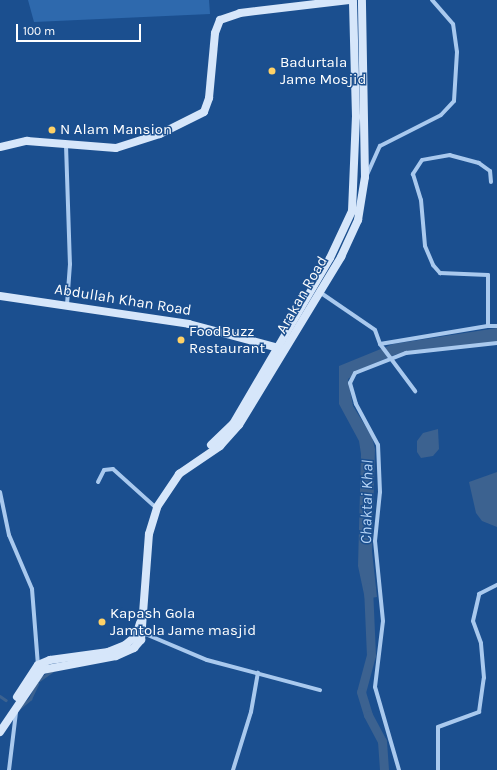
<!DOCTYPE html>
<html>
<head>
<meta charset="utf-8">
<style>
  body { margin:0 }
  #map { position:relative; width:497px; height:770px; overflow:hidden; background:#1b4f8f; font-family:Karla,sans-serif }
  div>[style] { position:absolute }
  .green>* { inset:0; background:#2e69ad }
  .water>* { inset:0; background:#3c6290 }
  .stream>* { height:2.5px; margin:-1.25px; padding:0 1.25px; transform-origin:1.25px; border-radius:1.25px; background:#3c6290 }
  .canal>* { height:9px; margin:-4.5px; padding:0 4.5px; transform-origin:4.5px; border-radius:4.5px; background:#3c6290 }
  .street>* { height:4px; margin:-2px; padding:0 2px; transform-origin:2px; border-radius:2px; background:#a9c9ee }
  .secondary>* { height:8px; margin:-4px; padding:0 4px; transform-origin:4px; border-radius:4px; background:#d6e6fa }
  .dots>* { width:11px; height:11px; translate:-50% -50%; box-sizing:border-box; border:2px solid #1b4f8f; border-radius:50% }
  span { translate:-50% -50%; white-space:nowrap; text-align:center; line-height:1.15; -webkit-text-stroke:3px #1b4f8f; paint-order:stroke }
  .poi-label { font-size:15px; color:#fff }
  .left { translate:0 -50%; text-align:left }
  .street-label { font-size:15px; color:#fff }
  .water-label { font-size:16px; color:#b5d3f5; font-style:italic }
  .scale { position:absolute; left:16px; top:24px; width:125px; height:18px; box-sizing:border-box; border:2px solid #fff; border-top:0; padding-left:5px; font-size:12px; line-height:14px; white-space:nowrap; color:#fff; -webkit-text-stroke:3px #1b4f8f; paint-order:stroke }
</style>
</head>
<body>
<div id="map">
  <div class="green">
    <div style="clip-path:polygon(28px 0,209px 0,210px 14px,34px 22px)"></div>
  </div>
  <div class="water">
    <div style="clip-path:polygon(497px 328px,497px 342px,397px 354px,361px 369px,348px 379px,353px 406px,372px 437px,375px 449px,372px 551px,377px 597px,365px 599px,358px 566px,361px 454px,359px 441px,339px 404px,339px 366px,393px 344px)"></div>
    <div style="clip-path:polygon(438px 429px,439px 449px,433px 456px,421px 458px,417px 452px,417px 441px,423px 433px)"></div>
    <div style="clip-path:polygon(497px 472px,497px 527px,482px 521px,476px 513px,469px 482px)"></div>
  </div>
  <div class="stream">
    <div style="left:39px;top:680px;width:16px;rotate:-35deg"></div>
    <div style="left:0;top:696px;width:7px;rotate:34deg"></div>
    <div style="left:18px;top:709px;width:16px;rotate:-40deg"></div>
    <div style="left:30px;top:699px;width:17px;rotate:-65deg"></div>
  </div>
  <div class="canal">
    <div style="left:368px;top:587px;width:68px;rotate:87.5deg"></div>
    <div style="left:371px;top:655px;width:38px;rotate:105deg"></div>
    <div style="left:361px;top:692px;width:24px;rotate:73deg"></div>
    <div style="left:368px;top:715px;width:30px;rotate:62deg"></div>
    <div style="left:382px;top:741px;width:29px;rotate:86deg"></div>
  </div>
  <div class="street">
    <div style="left:66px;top:145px;width:119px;rotate:88.1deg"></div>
    <div style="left:70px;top:264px;width:41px;rotate:94.2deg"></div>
    <div style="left:366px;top:177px;width:34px;rotate:-66deg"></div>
    <div style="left:380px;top:146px;width:68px;rotate:-26.9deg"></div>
    <div style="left:441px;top:115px;width:19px;rotate:-47deg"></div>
    <div style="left:454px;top:101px;width:49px;rotate:-86.5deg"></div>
    <div style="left:457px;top:52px;width:28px;rotate:-98deg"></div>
    <div style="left:453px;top:24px;width:32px;rotate:-131deg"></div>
    <div style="left:491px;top:182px;width:11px;rotate:-95deg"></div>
    <div style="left:490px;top:171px;width:14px;rotate:-144deg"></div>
    <div style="left:479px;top:163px;width:30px;rotate:-165deg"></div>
    <div style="left:450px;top:155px;width:28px;rotate:170deg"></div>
    <div style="left:422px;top:160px;width:17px;rotate:123deg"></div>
    <div style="left:413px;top:174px;width:27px;rotate:73deg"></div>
    <div style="left:421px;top:200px;width:46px;rotate:85deg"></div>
    <div style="left:425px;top:246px;width:21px;rotate:67deg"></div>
    <div style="left:433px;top:265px;width:11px;rotate:49deg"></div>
    <div style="left:440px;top:273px;width:48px;rotate:2.4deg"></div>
    <div style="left:488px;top:275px;width:51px;rotate:90deg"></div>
    <div style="left:488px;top:326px;width:9px"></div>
    <div style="left:321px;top:293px;width:65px;rotate:34.4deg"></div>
    <div style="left:375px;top:330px;width:15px;rotate:70deg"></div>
    <div style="left:380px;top:344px;width:59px;rotate:53.3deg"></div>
    <div style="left:380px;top:344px;width:109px;rotate:-9.5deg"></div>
    <div style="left:98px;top:482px;width:13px;rotate:-63deg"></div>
    <div style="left:104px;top:470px;width:9px;rotate:-6deg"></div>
    <div style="left:113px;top:469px;width:54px;rotate:42deg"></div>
    <div style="left:0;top:492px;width:44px;rotate:78.2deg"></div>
    <div style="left:9px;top:535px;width:59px;rotate:66.9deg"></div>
    <div style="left:32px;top:589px;width:77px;rotate:85.5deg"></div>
    <div style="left:143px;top:633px;width:69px;rotate:22.9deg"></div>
    <div style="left:207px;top:660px;width:117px;rotate:14.9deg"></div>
    <div style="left:9px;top:770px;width:58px;rotate:-83.1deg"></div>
    <div style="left:233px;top:770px;width:61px;rotate:-72.8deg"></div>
    <div style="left:251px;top:712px;width:40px;rotate:-80deg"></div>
    <div style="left:399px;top:770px;width:86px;rotate:-106.1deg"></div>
    <div style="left:375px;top:687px;width:66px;rotate:-83.1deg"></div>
    <div style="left:383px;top:621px;width:80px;rotate:-95.7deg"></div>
    <div style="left:375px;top:541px;width:49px;rotate:-84.2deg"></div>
    <div style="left:380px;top:492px;width:47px;rotate:-92.4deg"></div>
    <div style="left:378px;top:445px;width:47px;rotate:-118.2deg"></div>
    <div style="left:356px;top:404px;width:22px;rotate:-106deg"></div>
    <div style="left:350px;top:383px;width:11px;rotate:-63deg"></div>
    <div style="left:355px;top:373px;width:55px;rotate:-21.4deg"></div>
    <div style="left:406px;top:353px;width:92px;rotate:-6.3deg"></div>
    <div style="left:438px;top:770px;width:43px;rotate:-90deg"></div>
    <div style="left:438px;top:727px;width:44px;rotate:-20.1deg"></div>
    <div style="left:479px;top:712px;width:34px;rotate:-82deg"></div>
    <div style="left:484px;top:678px;width:35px;rotate:-95deg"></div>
    <div style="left:481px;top:643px;width:23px;rotate:-110deg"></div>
    <div style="left:473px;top:621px;width:28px;rotate:-77deg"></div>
    <div style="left:479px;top:594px;width:20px;rotate:-27deg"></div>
  </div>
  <div class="secondary">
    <div style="left:0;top:147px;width:28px;rotate:-13deg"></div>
    <div style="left:27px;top:141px;width:89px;rotate:4.5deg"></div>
    <div style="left:116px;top:148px;width:46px;rotate:-17.7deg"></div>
    <div style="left:160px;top:134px;width:49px;rotate:-26.6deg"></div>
    <div style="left:204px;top:112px;width:15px;rotate:-70deg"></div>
    <div style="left:209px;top:98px;width:65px;rotate:-84.7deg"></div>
    <div style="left:215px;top:33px;width:14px;rotate:-69deg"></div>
    <div style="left:220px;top:20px;width:21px;rotate:-19deg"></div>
    <div style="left:240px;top:13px;width:110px;rotate:-6.8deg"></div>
    <div style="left:0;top:296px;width:191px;rotate:8.4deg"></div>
    <div style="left:189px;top:324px;width:96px;rotate:15deg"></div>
    <div style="left:211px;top:445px;width:30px;rotate:-44deg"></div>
    <div style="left:233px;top:424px;width:192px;rotate:-59.7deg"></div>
    <div style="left:330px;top:258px;width:52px;rotate:-64.9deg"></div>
    <div style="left:352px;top:211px;width:94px;rotate:-87.6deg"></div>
    <div style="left:356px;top:117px;width:117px;rotate:-91.5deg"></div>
    <div style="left:17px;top:697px;width:38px;rotate:-57deg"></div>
    <div style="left:38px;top:665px;width:13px;rotate:-23deg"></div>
    <div style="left:50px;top:660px;width:59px;rotate:-7.9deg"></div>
    <div style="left:108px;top:652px;width:18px;rotate:-22deg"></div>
    <div style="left:125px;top:645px;width:14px;rotate:-39deg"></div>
    <div style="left:136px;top:636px;width:14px;rotate:-73deg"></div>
    <div style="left:0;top:732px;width:75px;rotate:-55.9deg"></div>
    <div style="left:42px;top:670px;width:75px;rotate:-10.7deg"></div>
    <div style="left:116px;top:656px;width:20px;rotate:-24deg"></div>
    <div style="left:134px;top:648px;width:11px;rotate:-49deg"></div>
    <div style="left:141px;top:640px;width:106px;rotate:-85.7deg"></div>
    <div style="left:149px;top:534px;width:28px;rotate:-73deg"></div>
    <div style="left:157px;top:507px;width:40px;rotate:-56deg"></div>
    <div style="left:179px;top:474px;width:50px;rotate:-34.3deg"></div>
    <div style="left:220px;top:446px;width:28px;rotate:-48deg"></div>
    <div style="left:239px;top:425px;width:197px;rotate:-58.7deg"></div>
    <div style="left:341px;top:257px;width:41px;rotate:-65.3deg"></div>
    <div style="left:358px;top:220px;width:44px;rotate:-80.8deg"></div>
    <div style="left:365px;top:177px;width:177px;rotate:-91deg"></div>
  </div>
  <div class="dots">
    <div style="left:272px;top:71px;background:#ffd166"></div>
    <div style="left:52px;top:130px;background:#ffd166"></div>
    <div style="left:181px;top:340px;background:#ffd166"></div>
    <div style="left:102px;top:622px;background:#ffd166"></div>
  </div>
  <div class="poi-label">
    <span class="left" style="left:280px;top:71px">Badurtala<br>Jame Mosjid</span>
    <span class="left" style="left:60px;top:130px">N Alam Mansion</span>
    <span class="left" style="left:189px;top:340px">FoodBuzz<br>Restaurant</span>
    <span class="left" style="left:110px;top:622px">Kapash Gola<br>Jamtola Jame masjid</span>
  </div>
  <div class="street-label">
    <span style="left:302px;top:295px;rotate:-60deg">Arakan Road</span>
    <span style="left:123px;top:300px;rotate:9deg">Abdullah Khan Road</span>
  </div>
  <div class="water-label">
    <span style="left:367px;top:502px;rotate:-89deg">Chaktai Khal</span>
  </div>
  <div class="scale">100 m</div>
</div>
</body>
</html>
